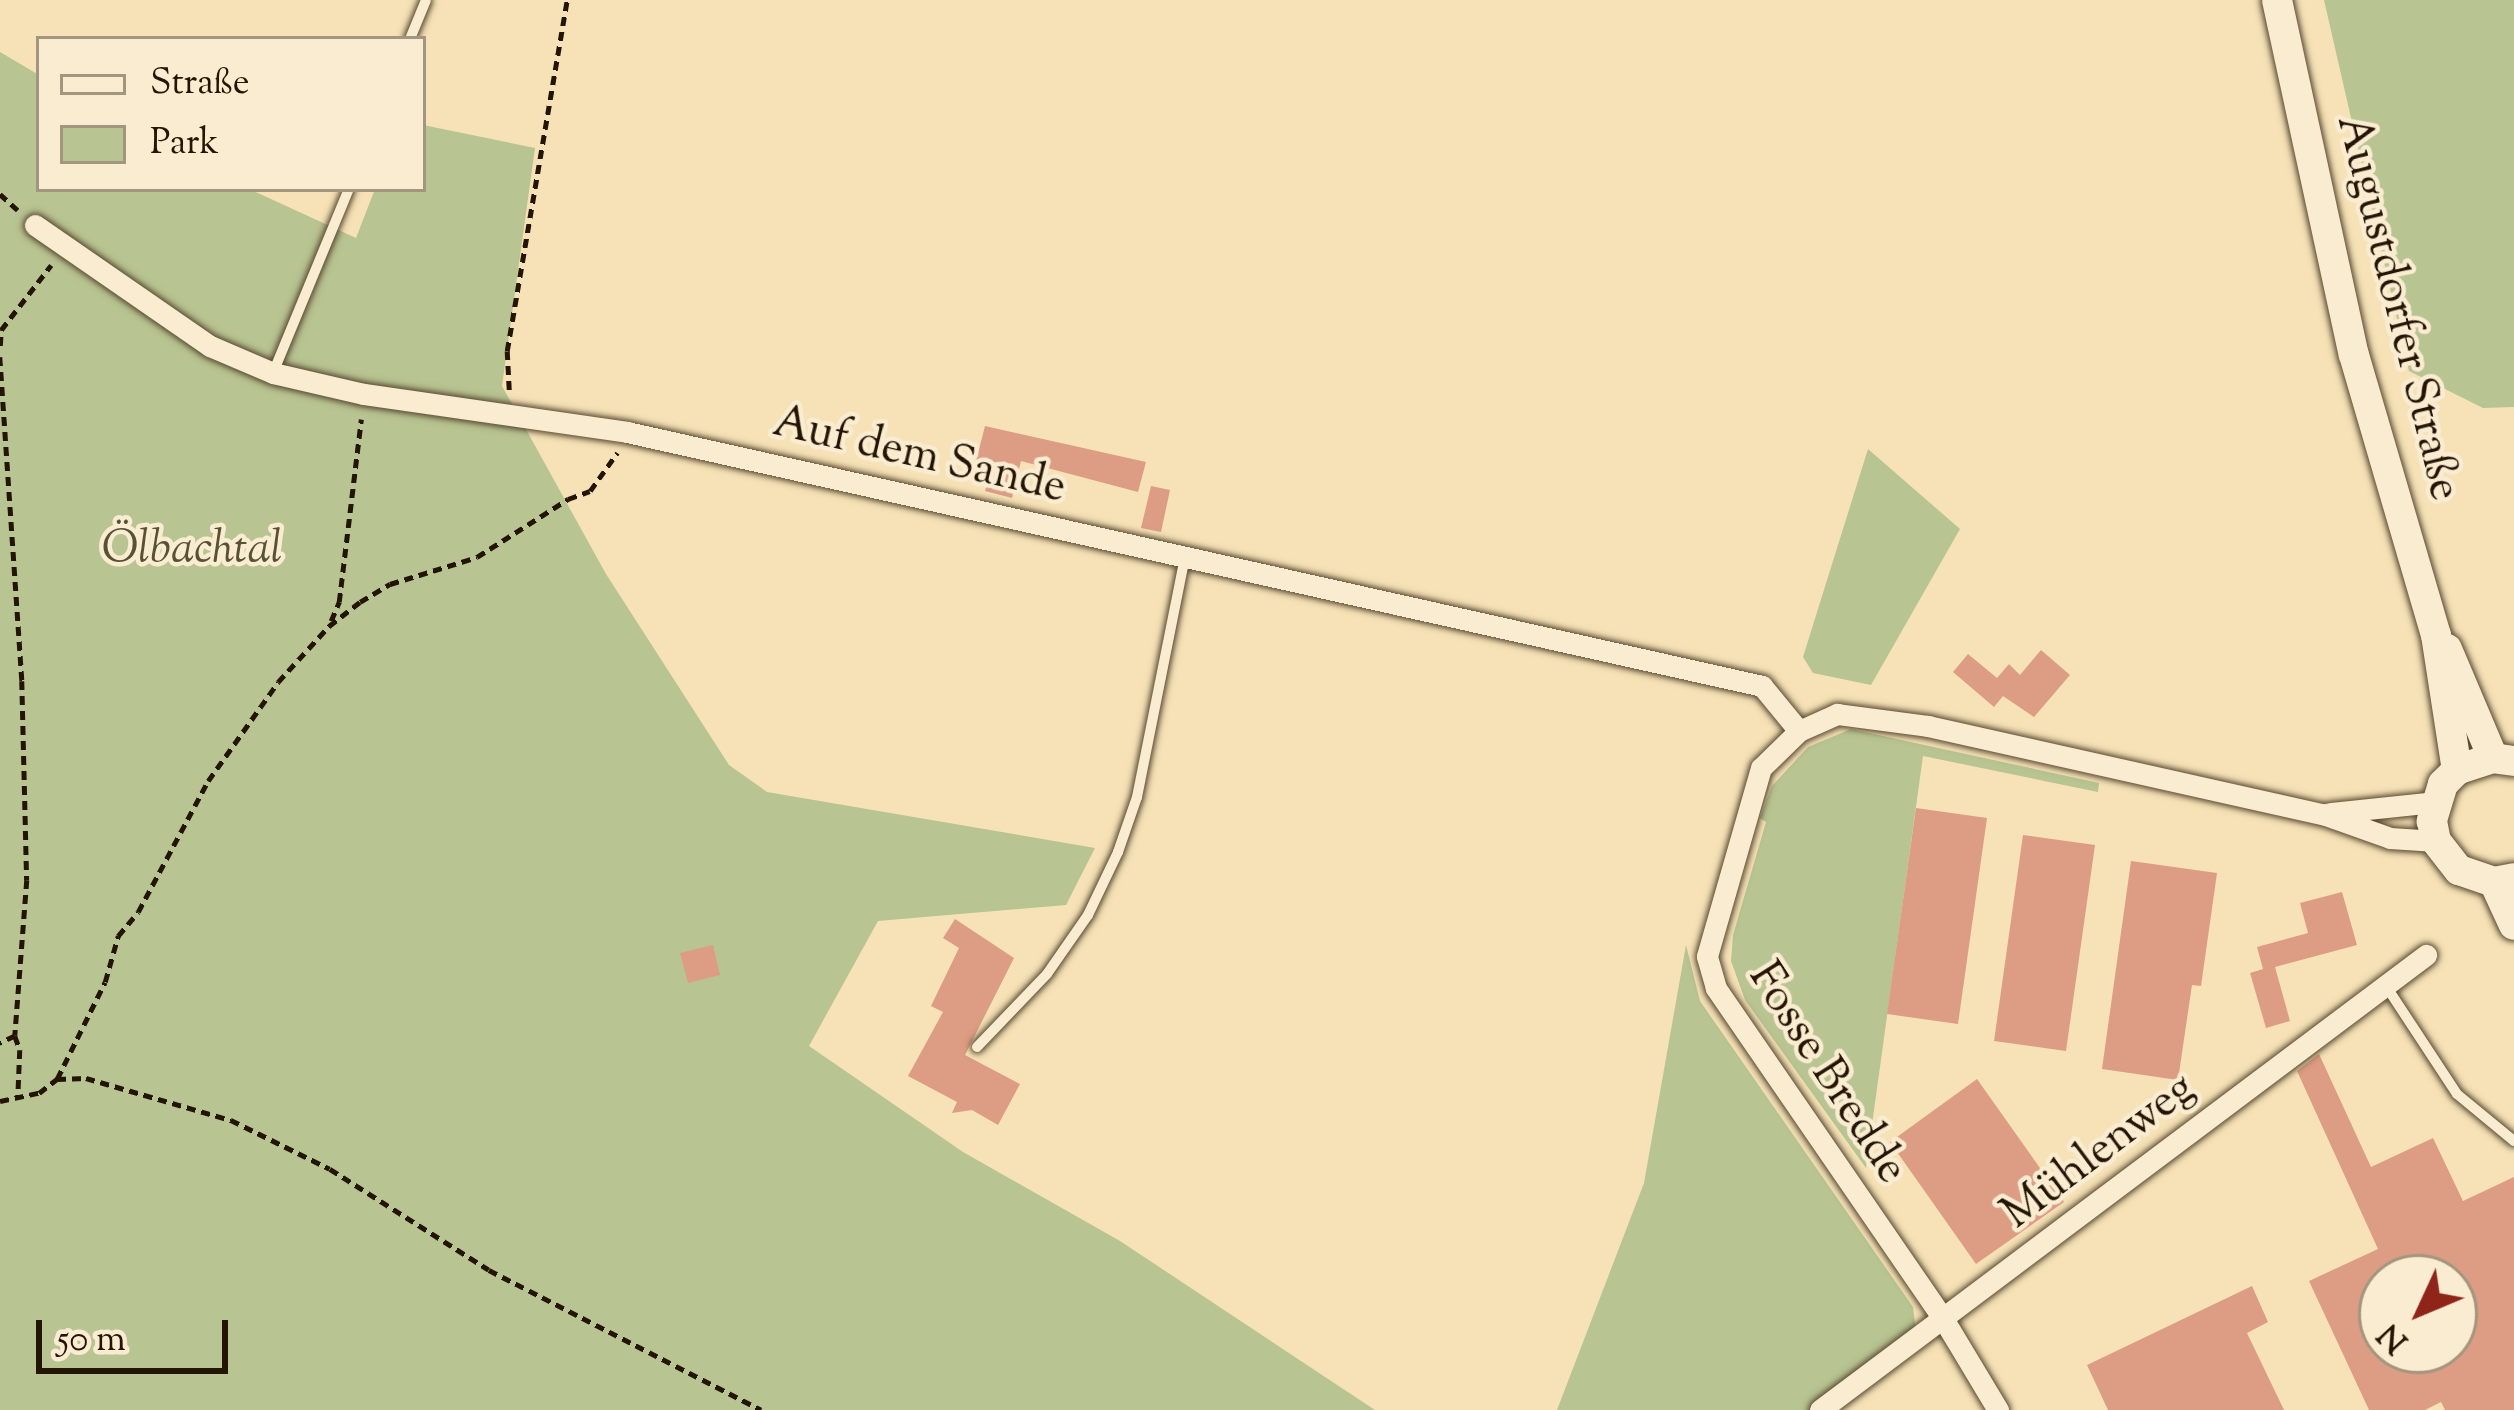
<!DOCTYPE html>
<html>
<head>
<meta charset="utf-8">
<style>
  body { margin:0 }
  #map { position:relative; width:2514px; height:1410px; overflow:hidden; background:#f6e2b6; font-family:"Sorts Mill Goudy",serif }
  div>[style] { position:absolute }
  .green>* { inset:0; background:#b8c491 }
  .building>* { inset:0; background:#dd9c84 }
  .path>* { height:4.5px; margin-top:-2.25px; transform-origin:0; background:repeating-linear-gradient(90deg,#231403 0 9px,transparent 0 15px) }
  .roads { filter:drop-shadow(0 0 3px #584830) drop-shadow(0 0 3px #584830) }
  .service>* { height:10px; margin:-5px; padding:0 5px; transform-origin:5px; border-radius:5px; background:#f9ecd0 }
  .minor>* { height:21px; margin:-10.5px; padding:0 10.5px; transform-origin:10.5px; border-radius:10.5px; background:#f9ecd0 }
  .secondary>* { height:30px; margin:-15px; padding:0 15px; transform-origin:15px; border-radius:15px; background:#f9ecd0 }
  span { translate:-50% -50%; white-space:nowrap; text-align:center; line-height:1.15; -webkit-text-stroke:9px #f9ecd0; paint-order:stroke }
  .street-label { font-size:45px; color:#231403 }
  .park-label { font-size:45px; color:#575235; font-style:italic }
  .legend { position:absolute; left:36px; top:36px; width:390px; height:156px; box-sizing:border-box; background:#f9ecd0; border:3px solid #a3967e; margin:0; padding:15px 21px; list-style:none; font-size:36px; color:#231403 }
  .legend li { display:flex; align-items:center; gap:24px; height:60px }
  .legend b { width:60px; border:3px solid #a3967e }
  .north { position:absolute; left:2358px; top:1254px; width:120px; height:120px; box-sizing:border-box; background:#f9ecd0; border:3px solid #a3967e; border-radius:50%; rotate:226deg; font-size:33px; font-weight:700; line-height:48px; text-align:center; color:#231403 }
  .north::after { content:''; display:block; margin:auto; width:42px; height:54px; background:#8f2418; clip-path:polygon(50% 0,100% 100%,50% 72%,0 100%) }
  .scale { position:absolute; left:36px; top:1320px; width:192px; height:54px; box-sizing:border-box; border:6px solid #231403; border-top:0; padding-left:15px; font-size:36px; line-height:42px; white-space:nowrap; color:#231403; -webkit-text-stroke:9px #f9ecd0; paint-order:stroke }
</style>
</head>
<body>
<div id="map">
  <div class="green">
    <div style="clip-path:polygon(2324px 0,2514px 0,2514px 407px,2483px 408px,2409px 371px)"></div>
    <div style="clip-path:polygon(0 52px,39px 75px,39px 189px,249px 189px,356px 238px,375px 189px,423px 189px,423px 125px,535px 148px,502px 386px,606px 574px,729px 765px,767px 792px,1095px 848px,1066px 905px,878px 921px,809px 1046px,963px 1152px,1120px 1241px,1375px 1410px,0 1410px)"></div>
    <div style="clip-path:polygon(1868px 449px,1960px 529px,1871px 685px,1813px 673px,1803px 657px)"></div>
    <div style="clip-path:polygon(1851px 729px,2099px 783px,2098px 792px,1923px 756px,1866px 1168px,1745px 1000px,1731px 961px,1733px 935px,1766px 822px,1760px 818px,1772px 786px,1808px 747px)"></div>
    <div style="clip-path:polygon(1686px 945px,1700px 1001px,1913px 1307px,1916px 1332px,1819px 1410px,1557px 1410px,1644px 1183px)"></div>
  </div>
  <div class="building">
    <div style="clip-path:polygon(985px 426px,1146px 462px,1138px 492px,1021px 461px,1012px 498px,985px 491px,991px 469px,975px 465px)"></div>
    <div style="clip-path:polygon(1151px 486px,1170px 490px,1161px 532px,1141px 528px)"></div>
    <div style="clip-path:polygon(2041px 650px,2070px 675px,2034px 717px,2003px 696px,1994px 707px,1953px 672px,1968px 654px,1997px 678px,2009px 664px,2020px 675px)"></div>
    <div style="clip-path:polygon(1916px 808px,1987px 818px,1958px 1024px,1887px 1014px)"></div>
    <div style="clip-path:polygon(2023px 835px,2095px 845px,2066px 1051px,1994px 1041px)"></div>
    <div style="clip-path:polygon(2131px 861px,2217px 873px,2201px 986px,2192px 985px,2178px 1080px,2102px 1069px)"></div>
    <div style="clip-path:polygon(2342px 892px,2357px 945px,2275px 967px,2290px 1021px,2266px 1028px,2250px 973px,2263px 969px,2257px 947px,2308px 933px,2300px 903px)"></div>
    <div style="clip-path:polygon(955px 919px,1014px 958px,965px 1055px,1020px 1084px,998px 1125px,972px 1110px,952px 1113px,957px 1102px,908px 1076px,943px 1012px,931px 1006px,959px 948px,943px 938px)"></div>
    <div style="clip-path:polygon(713px 945px,720px 975px,688px 983px,680px 953px)"></div>
    <div style="clip-path:polygon(evenodd,2319px 1054px,2371px 1167px,2433px 1138px,2463px 1201px,2514px 1177px,2514px 1410px,2445px 1410px,2441px 1402px,2425px 1410px,2369px 1410px,2309px 1281px,2378px 1249px,2297px 1071px,2319px 1054px,2382px 1278px,2454px 1278px,2454px 1350px,2382px 1350px,2382px 1278px)"></div>
    <div style="clip-path:polygon(1977px 1079px,2064px 1202px,1976px 1264px,1890px 1142px)"></div>
    <div style="clip-path:polygon(2252px 1286px,2268px 1322px,2247px 1333px,2284px 1410px,2108px 1410px,2087px 1365px)"></div>
  </div>
  <div class="path">
    <div style="left:0;top:194px;width:24px;rotate:42deg"></div>
    <div style="left:0;top:346px;width:16px;rotate:-86deg"></div>
    <div style="left:1px;top:330px;width:82px;rotate:-52.4deg"></div>
    <div style="left:0;top:357px;width:325px;rotate:86.1deg"></div>
    <div style="left:22px;top:681px;width:199px;rotate:88.6deg"></div>
    <div style="left:27px;top:880px;width:156px;rotate:94.4deg"></div>
    <div style="left:15px;top:1036px;width:17px;rotate:155deg"></div>
    <div style="left:509px;top:390px;width:39px;rotate:-93deg"></div>
    <div style="left:507px;top:351px;width:356px;rotate:-80.3deg"></div>
    <div style="left:331px;top:621px;width:21px;rotate:-67deg"></div>
    <div style="left:339px;top:602px;width:184px;rotate:-83.1deg"></div>
    <div style="left:15px;top:1036px;width:15px;rotate:70deg"></div>
    <div style="left:20px;top:1050px;width:48px;rotate:92.4deg"></div>
    <div style="left:57px;top:1079px;width:108px;rotate:-63.7deg"></div>
    <div style="left:105px;top:982px;width:48px;rotate:-74.2deg"></div>
    <div style="left:118px;top:936px;width:31px;rotate:-50deg"></div>
    <div style="left:138px;top:912px;width:149px;rotate:-61.9deg"></div>
    <div style="left:208px;top:781px;width:121px;rotate:-54.7deg"></div>
    <div style="left:278px;top:682px;width:76px;rotate:-47.7deg"></div>
    <div style="left:329px;top:626px;width:39px;rotate:-38deg"></div>
    <div style="left:360px;top:602px;width:35px;rotate:-31deg"></div>
    <div style="left:390px;top:584px;width:91px;rotate:-17.2deg"></div>
    <div style="left:477px;top:557px;width:108px;rotate:-32.5deg"></div>
    <div style="left:568px;top:499px;width:23px;rotate:-20deg"></div>
    <div style="left:590px;top:491px;width:47px;rotate:-54.6deg"></div>
    <div style="left:0;top:1101px;width:40px;rotate:-12deg"></div>
    <div style="left:39px;top:1093px;width:23px;rotate:-38deg"></div>
    <div style="left:57px;top:1079px;width:29px;rotate:-2deg"></div>
    <div style="left:86px;top:1078px;width:151px;rotate:16.2deg"></div>
    <div style="left:231px;top:1120px;width:110px;rotate:26.3deg"></div>
    <div style="left:330px;top:1169px;width:188px;rotate:32.4deg"></div>
    <div style="left:489px;top:1270px;width:306px;rotate:27.2deg"></div>
  </div>
  <div class="roads">
    <div class="service">
      <div style="left:410px;top:39px;width:42px;rotate:-67.7deg"></div>
      <div style="left:273px;top:373px;width:199px;rotate:-67.6deg"></div>
      <div style="left:2386px;top:986px;width:129px;rotate:56.7deg"></div>
      <div style="left:2457px;top:1094px;width:74px;rotate:39.5deg"></div>
      <div style="left:977px;top:1047px;width:101px;rotate:-46.2deg"></div>
      <div style="left:1047px;top:974px;width:72px;rotate:-55.2deg"></div>
      <div style="left:1088px;top:915px;width:70px;rotate:-64.5deg"></div>
      <div style="left:1118px;top:852px;width:58px;rotate:-70.9deg"></div>
      <div style="left:1137px;top:797px;width:246px;rotate:-78.7deg"></div>
    </div>
    <div class="minor">
      <div style="left:35px;top:225px;width:213px;rotate:34.7deg"></div>
      <div style="left:210px;top:346px;width:69px;rotate:23.2deg"></div>
      <div style="left:273px;top:373px;width:93px;rotate:13deg"></div>
      <div style="left:364px;top:394px;width:266px;rotate:8.2deg"></div>
      <div style="left:627px;top:432px;width:1163px;rotate:12.61deg"></div>
      <div style="left:1762px;top:686px;width:58px;rotate:50.6deg"></div>
      <div style="left:2330px;top:813px;width:106px;rotate:-6deg"></div>
      <div style="left:1820px;top:1410px;width:758px;rotate:-36.9deg"></div>
      <div style="left:1998px;top:1410px;width:105px;rotate:-121deg"></div>
      <div style="left:1944px;top:1320px;width:403px;rotate:-124.5deg"></div>
      <div style="left:1716px;top:988px;width:33px;rotate:-106deg"></div>
      <div style="left:1707px;top:956px;width:196px;rotate:-74deg"></div>
      <div style="left:1761px;top:768px;width:53px;rotate:-44.2deg"></div>
      <div style="left:1799px;top:731px;width:42px;rotate:-24.1deg"></div>
      <div style="left:1837px;top:714px;width:92px;rotate:7.5deg"></div>
      <div style="left:1928px;top:726px;width:405px;rotate:12.6deg"></div>
      <div style="left:2323px;top:814px;width:71px;rotate:19.7deg"></div>
      <div style="left:2390px;top:838px;width:46px;rotate:3.7deg"></div>
    </div>
    <div class="secondary">
      <div style="left:2277px;top:0;width:363px;rotate:77.8deg"></div>
      <div style="left:2354px;top:355px;width:292px;rotate:73.7deg"></div>
      <div style="left:2436px;top:635px;width:137px;rotate:81.2deg"></div>
      <div style="left:2447px;top:649px;width:118px;rotate:67.1deg"></div>
      <div style="left:2514px;top:761px;width:21px;rotate:-172deg"></div>
      <div style="left:2493px;top:758px;width:38px;rotate:162deg"></div>
      <div style="left:2457px;top:770px;width:20px;rotate:135deg"></div>
      <div style="left:2443px;top:784px;width:39px;rotate:107deg"></div>
      <div style="left:2432px;top:821px;width:20px;rotate:79deg"></div>
      <div style="left:2436px;top:841px;width:37px;rotate:52deg"></div>
      <div style="left:2459px;top:870px;width:37px;rotate:19deg"></div>
      <div style="left:2494px;top:882px;width:20px;rotate:-11deg"></div>
      <div style="left:2494px;top:882px;width:47px;rotate:65.1deg"></div>
    </div>
  </div>
  <div class="street-label">
    <span style="left:2396px;top:308px;rotate:76deg">Augustdorfer Straße</span>
    <span style="left:919px;top:457px;rotate:13deg">Auf dem Sande</span>
    <span style="left:1826px;top:1074px;rotate:57deg">Fosse Bredde</span>
    <span style="left:2100px;top:1153px;rotate:-37deg">Mühlenweg</span>
  </div>
  <div class="park-label">
    <span style="left:192px;top:551px">Ölbachtal</span>
  </div>
  <ul class="legend">
  <li><b style="height:15px;background:#f9ecd0"></b>Straße</li>
  <li><b style="height:33px;background:#b8c491"></b>Park</li>
  </ul>
  <div class="north">N</div>
  <div class="scale">50 m</div>
</div>
</body>
</html>
